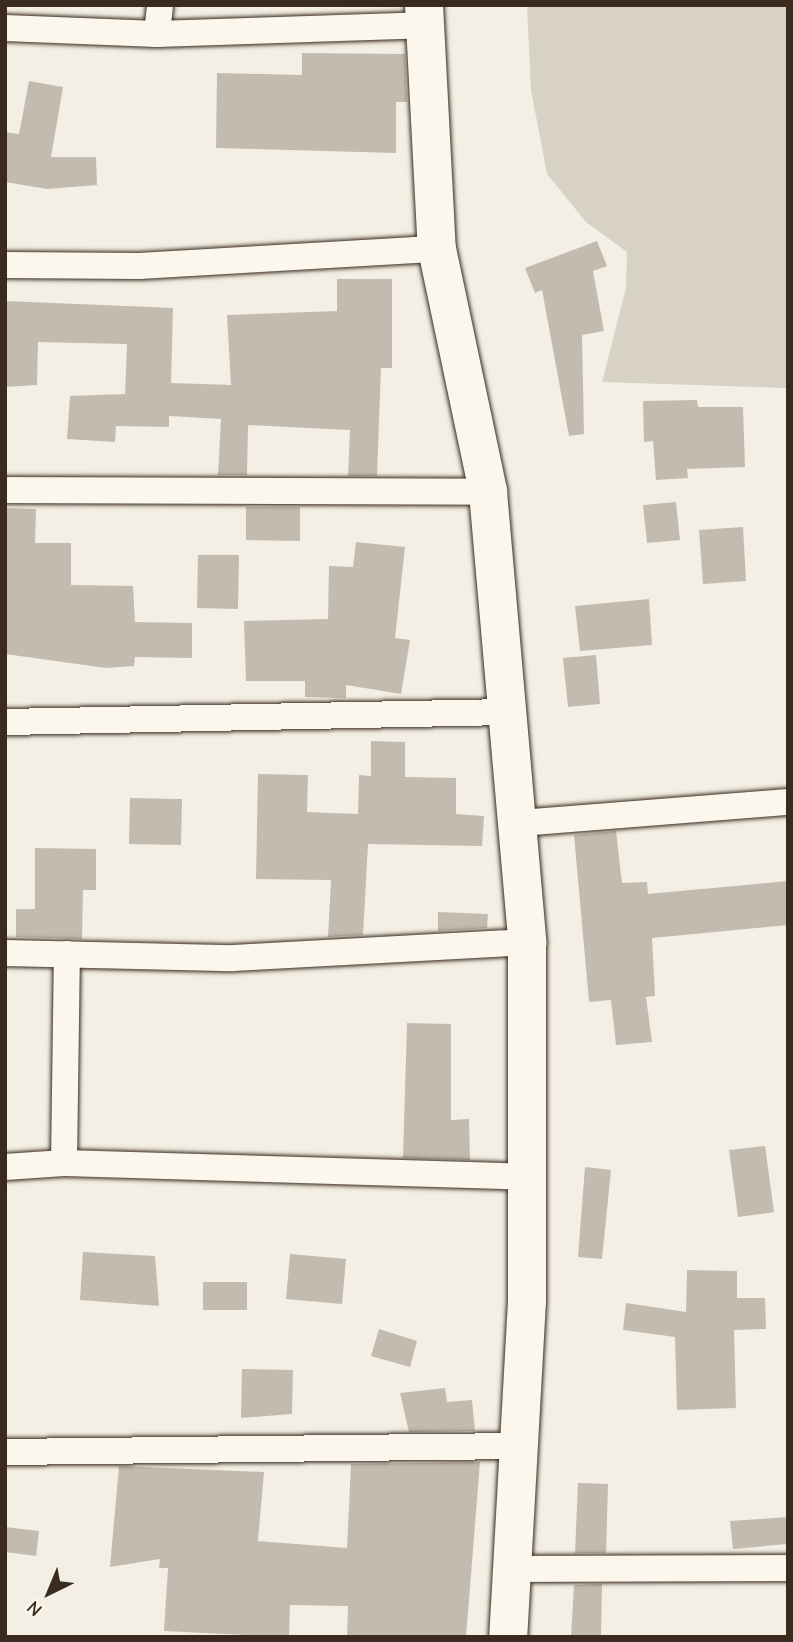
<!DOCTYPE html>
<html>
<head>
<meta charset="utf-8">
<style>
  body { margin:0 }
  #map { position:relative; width:793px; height:1642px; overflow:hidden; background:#f3efe4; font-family:"Comic Neue",sans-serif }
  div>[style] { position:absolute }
  .green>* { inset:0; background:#d8d1c6 }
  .building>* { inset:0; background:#c3bbb0 }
  .roads { filter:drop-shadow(0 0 2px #3b2a1e) drop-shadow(0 0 2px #3b2a1e) }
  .street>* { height:26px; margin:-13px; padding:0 13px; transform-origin:13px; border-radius:13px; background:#fbf7ec }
  .secondary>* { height:38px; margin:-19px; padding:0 19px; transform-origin:19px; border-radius:19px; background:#fbf7ec }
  span { translate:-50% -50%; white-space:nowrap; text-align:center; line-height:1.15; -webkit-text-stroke:5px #fbf7ec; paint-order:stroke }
  .frame { position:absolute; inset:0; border:7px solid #3b2a1e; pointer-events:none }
  .north { position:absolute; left:14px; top:1558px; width:70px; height:70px; -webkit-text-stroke:5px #fbf7ec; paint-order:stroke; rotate:223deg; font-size:19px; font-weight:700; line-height:28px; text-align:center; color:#3b2a1e }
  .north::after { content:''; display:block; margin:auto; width:24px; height:32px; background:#3b2a1e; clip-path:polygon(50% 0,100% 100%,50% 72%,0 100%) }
</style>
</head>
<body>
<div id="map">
  <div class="green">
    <div style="clip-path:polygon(527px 5px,788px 5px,788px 388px,602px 382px,626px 288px,627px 252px,586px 222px,547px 174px,531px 90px)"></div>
  </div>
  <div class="building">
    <div style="clip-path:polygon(302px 53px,405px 54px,407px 102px,396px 102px,396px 153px,216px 148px,217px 73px,302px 75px)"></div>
    <div style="clip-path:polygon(29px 81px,63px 87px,51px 157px,96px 157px,97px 185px,47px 189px,5px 182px,5px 132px,19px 134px)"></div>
    <div style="clip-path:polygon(597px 241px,607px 266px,593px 271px,604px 331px,582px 335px,584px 434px,569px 436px,542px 290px,535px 293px,525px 268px)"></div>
    <div style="clip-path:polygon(337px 279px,392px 279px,392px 368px,381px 368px,377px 476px,348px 476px,350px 430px,248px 425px,247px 475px,218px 475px,221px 419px,169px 416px,169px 427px,116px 426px,115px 442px,67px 439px,70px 396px,125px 394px,127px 344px,38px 342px,37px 385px,5px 387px,5px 301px,173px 308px,171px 383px,231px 385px,227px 315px,337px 311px)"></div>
    <div style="clip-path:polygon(697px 400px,698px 407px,743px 407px,745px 467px,687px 469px,688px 478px,656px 480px,653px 441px,644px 442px,643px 401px)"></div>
    <div style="clip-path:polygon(676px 502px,680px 540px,647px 543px,643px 505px)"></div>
    <div style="clip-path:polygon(246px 507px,300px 507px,300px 541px,246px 540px)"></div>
    <div style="clip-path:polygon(5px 508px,36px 509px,35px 543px,71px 543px,71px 585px,133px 586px,135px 622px,192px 623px,192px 658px,135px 657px,134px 666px,106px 668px,5px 654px)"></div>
    <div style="clip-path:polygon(743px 527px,746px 581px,703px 584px,699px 530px)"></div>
    <div style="clip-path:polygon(356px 542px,405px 547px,395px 638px,410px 640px,401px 694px,346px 685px,346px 698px,305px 697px,305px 681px,246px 681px,244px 621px,328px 619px,329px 566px,353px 567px)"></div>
    <div style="clip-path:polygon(198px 555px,239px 555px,238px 609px,197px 608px)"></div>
    <div style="clip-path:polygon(649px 599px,652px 645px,580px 651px,575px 606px)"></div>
    <div style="clip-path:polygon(596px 655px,600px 704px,568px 707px,563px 658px)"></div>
    <div style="clip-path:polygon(371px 741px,405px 742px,405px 777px,456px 778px,456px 814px,484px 816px,482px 846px,368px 844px,363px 935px,328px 937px,331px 880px,256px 879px,258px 774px,308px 775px,307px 812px,358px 814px,359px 775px,371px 776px)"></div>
    <div style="clip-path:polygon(130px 798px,182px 799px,181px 845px,129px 844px)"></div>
    <div style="clip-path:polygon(616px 831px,622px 883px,647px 882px,648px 894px,788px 881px,788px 925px,652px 938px,655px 996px,646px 997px,652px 1042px,616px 1045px,611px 1000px,589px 1002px,574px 835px)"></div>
    <div style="clip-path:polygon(35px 848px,96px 849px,96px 890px,83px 890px,82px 939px,16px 937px,16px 909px,35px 909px)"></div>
    <div style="clip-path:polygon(438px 912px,488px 914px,487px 928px,438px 931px)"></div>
    <div style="clip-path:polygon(407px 1023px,451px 1024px,451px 1120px,469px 1119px,470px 1160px,403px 1158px)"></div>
    <div style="clip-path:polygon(765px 1146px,774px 1212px,738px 1217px,729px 1150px)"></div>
    <div style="clip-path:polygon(585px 1167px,611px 1170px,602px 1259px,578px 1257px)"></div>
    <div style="clip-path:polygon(83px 1252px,155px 1256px,159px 1306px,80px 1300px)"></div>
    <div style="clip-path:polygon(290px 1254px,346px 1259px,342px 1304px,286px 1299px)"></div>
    <div style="clip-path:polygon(687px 1270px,737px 1271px,737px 1298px,765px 1298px,766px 1329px,734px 1330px,736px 1408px,677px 1410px,675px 1337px,623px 1330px,626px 1303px,686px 1312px)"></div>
    <div style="clip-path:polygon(203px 1282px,247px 1282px,247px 1310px,203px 1310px)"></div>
    <div style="clip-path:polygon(379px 1329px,417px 1341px,410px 1367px,371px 1356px)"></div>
    <div style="clip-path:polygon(242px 1369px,293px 1370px,292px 1414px,241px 1418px)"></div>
    <div style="clip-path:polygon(445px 1388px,447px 1402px,472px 1400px,475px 1431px,409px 1432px,400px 1393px)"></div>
    <div style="clip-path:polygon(480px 1462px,466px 1637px,347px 1637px,348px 1606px,290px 1605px,289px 1637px,164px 1631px,168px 1568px,159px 1568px,160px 1559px,110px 1567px,119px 1466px,264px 1472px,258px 1541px,347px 1548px,351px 1464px)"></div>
    <div style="clip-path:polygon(578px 1483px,608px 1484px,606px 1553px,575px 1553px)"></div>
    <div style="clip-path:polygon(788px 1517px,788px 1544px,733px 1549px,730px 1521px)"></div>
    <div style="clip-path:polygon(5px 1527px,39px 1531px,36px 1556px,5px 1552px)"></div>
    <div style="clip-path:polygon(602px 1584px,601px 1637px,571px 1637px,574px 1585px)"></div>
  </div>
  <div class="roads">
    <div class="street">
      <div style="left:5px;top:28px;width:152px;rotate:2.3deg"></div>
      <div style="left:157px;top:34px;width:266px;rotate:-1.9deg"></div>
      <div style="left:157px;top:34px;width:29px;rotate:-84deg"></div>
      <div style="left:5px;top:265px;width:134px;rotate:0.4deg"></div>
      <div style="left:139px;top:266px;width:298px;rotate:-3.3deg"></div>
      <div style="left:5px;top:490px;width:483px;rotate:0.2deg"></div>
      <div style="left:5px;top:722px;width:503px;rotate:-1.14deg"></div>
      <div style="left:520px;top:823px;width:269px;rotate:-4.5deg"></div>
      <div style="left:5px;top:953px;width:228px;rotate:1.3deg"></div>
      <div style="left:233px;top:958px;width:294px;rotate:-3.1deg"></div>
      <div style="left:64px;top:1163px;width:209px;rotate:-89.2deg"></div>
      <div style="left:5px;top:1167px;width:59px;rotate:-3.9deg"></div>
      <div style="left:64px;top:1163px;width:461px;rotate:1.7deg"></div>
      <div style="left:5px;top:1452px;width:515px;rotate:-0.67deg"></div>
      <div style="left:512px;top:1569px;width:276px;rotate:-0.2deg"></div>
    </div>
    <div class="secondary">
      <div style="left:424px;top:5px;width:244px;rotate:87deg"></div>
      <div style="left:437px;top:249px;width:248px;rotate:78.1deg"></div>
      <div style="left:488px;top:492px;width:452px;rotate:85deg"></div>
      <div style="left:527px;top:942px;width:359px;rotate:90deg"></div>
      <div style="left:527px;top:1301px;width:337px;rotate:93.2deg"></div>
    </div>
  </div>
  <div class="frame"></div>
  <div class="north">N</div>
</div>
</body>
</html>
